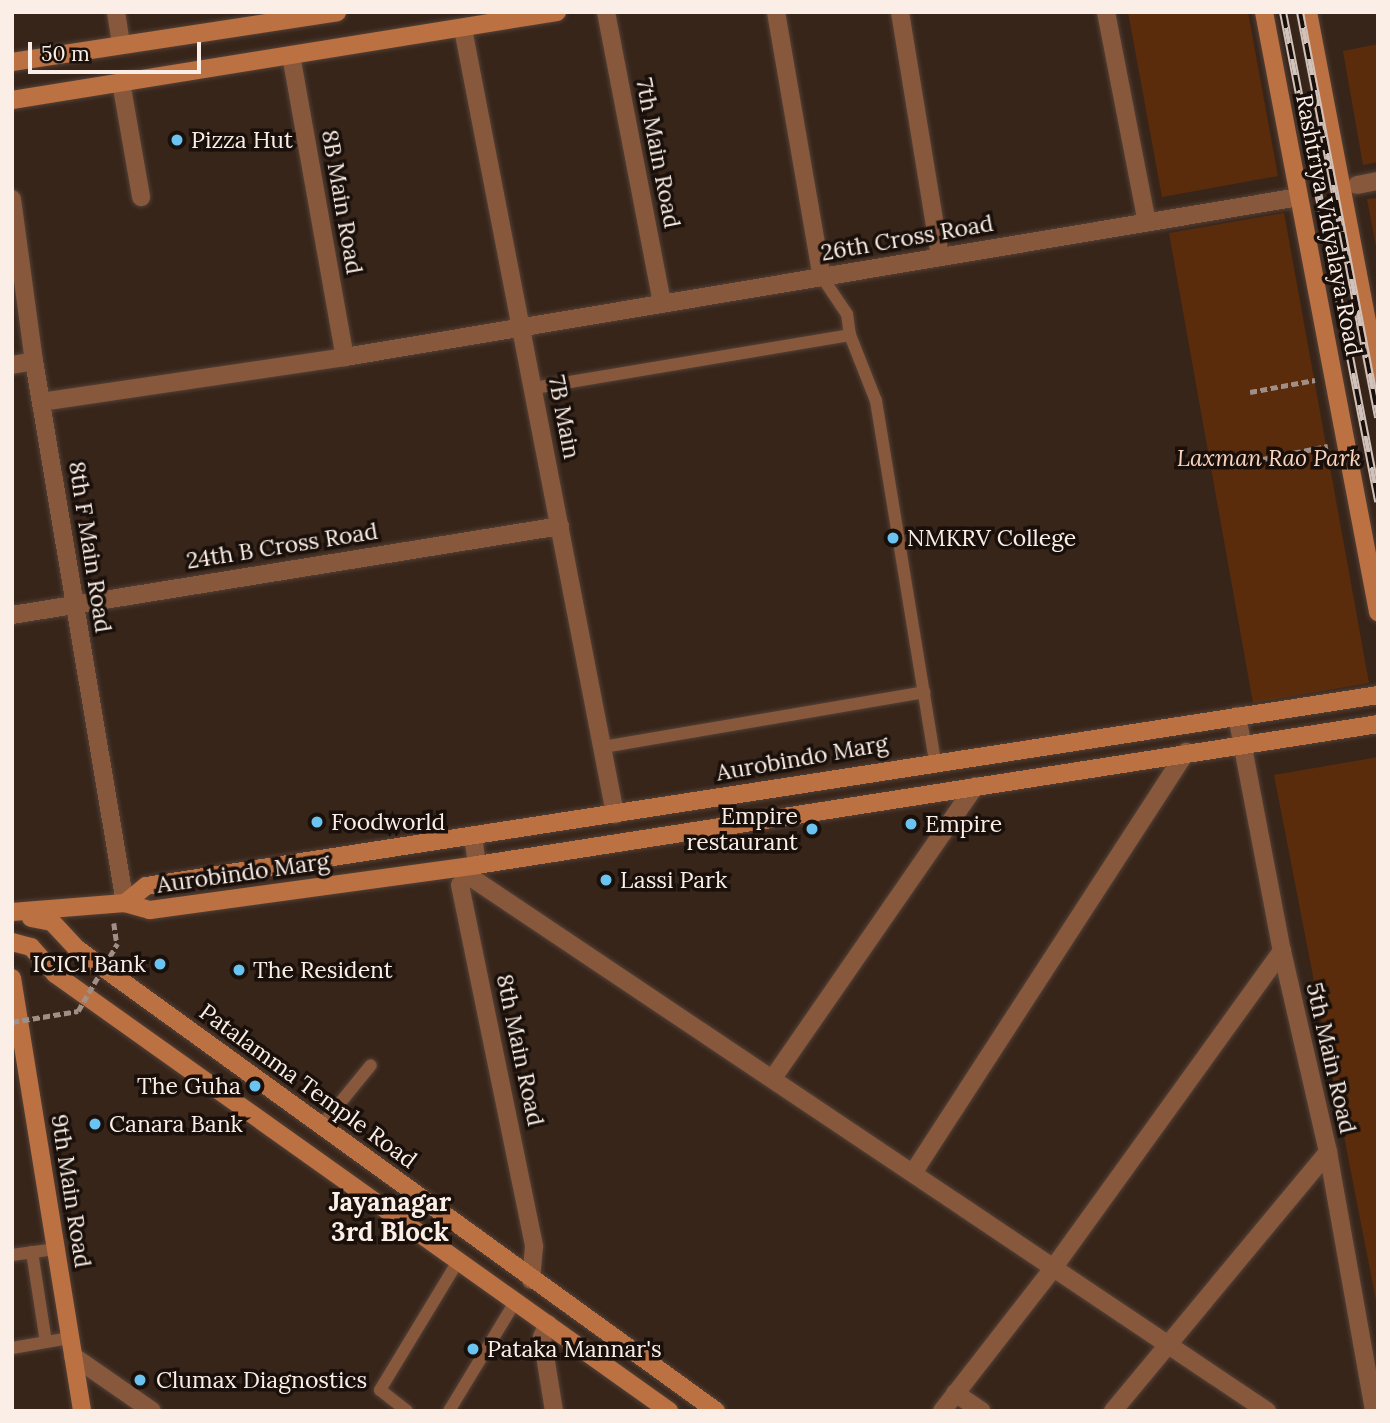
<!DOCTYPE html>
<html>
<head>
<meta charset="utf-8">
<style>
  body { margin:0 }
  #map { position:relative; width:1390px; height:1423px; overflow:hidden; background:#38251a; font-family:Lora,serif }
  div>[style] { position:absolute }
  .green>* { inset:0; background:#5a2c0c }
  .path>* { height:4.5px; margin-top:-2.25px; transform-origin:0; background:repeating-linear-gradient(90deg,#9f8f86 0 7px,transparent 0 10.5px) }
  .roads { filter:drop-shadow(0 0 2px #534137) drop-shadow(0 0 2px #534137) }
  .lane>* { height:12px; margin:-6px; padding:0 6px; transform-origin:6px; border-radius:6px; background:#88583c }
  .street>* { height:18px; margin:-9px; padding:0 9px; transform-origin:9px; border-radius:9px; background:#88583c }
  .secondary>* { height:18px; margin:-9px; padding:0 9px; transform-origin:9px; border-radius:9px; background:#bc7143 }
  .rail>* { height:8px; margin-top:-4px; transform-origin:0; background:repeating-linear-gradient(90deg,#19100b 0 16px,#d1c3bb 0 32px); box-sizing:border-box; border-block:2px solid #d1c3bb }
  .path-bridge>* { height:4.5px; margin-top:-2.25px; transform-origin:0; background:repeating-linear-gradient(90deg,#9f8f86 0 7px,transparent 0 10.5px) }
  .dots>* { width:19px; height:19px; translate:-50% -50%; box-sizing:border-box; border:4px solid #19100b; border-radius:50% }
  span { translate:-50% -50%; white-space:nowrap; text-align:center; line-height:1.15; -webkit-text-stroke:7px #19100b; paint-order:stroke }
  .poi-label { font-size:23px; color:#fbeee6 }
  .left { translate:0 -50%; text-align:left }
  .right { translate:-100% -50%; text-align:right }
  .street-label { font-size:23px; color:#fbeee6 }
  .park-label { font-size:23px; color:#fcd3bd; font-style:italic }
  .quarter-label { font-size:26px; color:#fbeee6; font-weight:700 }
  .frame { position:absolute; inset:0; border:14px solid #fbeee6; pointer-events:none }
  .scale { position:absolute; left:28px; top:42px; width:173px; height:32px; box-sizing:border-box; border:4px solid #fbeee6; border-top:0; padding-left:9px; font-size:21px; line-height:24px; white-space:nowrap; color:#fbeee6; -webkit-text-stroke:5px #19100b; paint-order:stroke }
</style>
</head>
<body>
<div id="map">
  <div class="green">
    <div style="clip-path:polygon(1128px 12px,1248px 12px,1278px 176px,1162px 197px)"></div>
    <div style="clip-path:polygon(1378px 44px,1378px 162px,1363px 165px,1343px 51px)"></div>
    <div style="clip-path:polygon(1378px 198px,1378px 257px,1367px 199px)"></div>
    <div style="clip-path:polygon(1284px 213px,1369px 683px,1253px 703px,1169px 233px)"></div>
    <div style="clip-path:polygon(1378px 757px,1378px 1311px,1274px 775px)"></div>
  </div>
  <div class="path">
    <div style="left:1250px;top:392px;width:66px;rotate:-10.5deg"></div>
    <div style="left:1263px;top:459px;width:66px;rotate:-11.3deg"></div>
    <div style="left:114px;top:923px;width:21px;rotate:82deg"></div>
  </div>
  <div class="roads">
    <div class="lane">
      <div style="left:822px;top:277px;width:45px;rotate:56deg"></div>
      <div style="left:847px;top:314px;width:21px;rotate:82deg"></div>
      <div style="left:850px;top:335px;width:71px;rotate:68.5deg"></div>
      <div style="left:876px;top:401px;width:364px;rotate:80.7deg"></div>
      <div style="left:534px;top:388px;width:320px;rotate:-9.5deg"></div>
      <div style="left:603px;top:747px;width:326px;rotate:-9.7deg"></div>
      <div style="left:322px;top:1125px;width:77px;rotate:-50.8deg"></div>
      <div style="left:32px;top:1252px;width:91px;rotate:81.2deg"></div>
      <div style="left:12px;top:1255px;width:43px;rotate:-7.9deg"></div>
      <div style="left:12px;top:1348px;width:59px;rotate:-9.8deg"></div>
      <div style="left:407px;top:1411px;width:34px;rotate:-142deg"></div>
      <div style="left:380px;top:1390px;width:151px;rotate:-58.8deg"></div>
      <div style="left:449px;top:1411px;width:127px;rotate:-58.8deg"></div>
    </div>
    <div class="street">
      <div style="left:116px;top:12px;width:33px;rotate:81deg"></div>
      <div style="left:606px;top:12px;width:297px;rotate:79.1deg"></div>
      <div style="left:776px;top:12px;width:269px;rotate:80.2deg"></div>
      <div style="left:900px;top:12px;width:248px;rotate:80.7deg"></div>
      <div style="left:1106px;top:12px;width:214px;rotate:79deg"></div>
      <div style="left:463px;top:29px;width:800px;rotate:79.04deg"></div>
      <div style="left:291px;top:55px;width:307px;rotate:79.9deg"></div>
      <div style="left:121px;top:82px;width:117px;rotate:80.1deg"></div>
      <div style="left:1357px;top:185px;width:21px;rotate:-11deg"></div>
      <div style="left:12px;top:199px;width:163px;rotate:82.3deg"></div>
      <div style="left:34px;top:361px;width:550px;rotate:80.47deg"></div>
      <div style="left:12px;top:365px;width:22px;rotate:-10deg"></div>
      <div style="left:41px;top:402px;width:307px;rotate:-8.4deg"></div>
      <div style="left:345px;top:357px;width:967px;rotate:-9.52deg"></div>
      <div style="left:12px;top:615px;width:555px;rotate:-9.22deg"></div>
      <div style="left:1237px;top:716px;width:239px;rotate:79.2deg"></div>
      <div style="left:1282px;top:951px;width:206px;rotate:77.1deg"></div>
      <div style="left:1328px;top:1152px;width:263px;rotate:79.9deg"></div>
      <div style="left:473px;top:836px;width:29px;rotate:82deg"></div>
      <div style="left:477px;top:865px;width:26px;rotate:130deg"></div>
      <div style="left:460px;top:885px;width:369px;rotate:78.4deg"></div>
      <div style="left:534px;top:1246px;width:34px;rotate:95deg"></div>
      <div style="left:469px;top:876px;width:961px;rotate:33.84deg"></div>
      <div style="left:773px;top:1078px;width:355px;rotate:-55.3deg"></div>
      <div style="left:913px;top:1173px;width:502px;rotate:-57.04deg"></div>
      <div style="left:548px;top:1324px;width:14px;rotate:115deg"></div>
      <div style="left:542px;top:1337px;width:75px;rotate:80.8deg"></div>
      <div style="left:73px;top:1356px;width:96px;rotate:34.8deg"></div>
      <div style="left:955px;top:1393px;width:32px;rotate:34deg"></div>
      <div style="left:942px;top:1411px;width:182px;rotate:-52.1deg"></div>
      <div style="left:1054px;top:1267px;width:390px;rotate:-54.2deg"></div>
      <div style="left:1113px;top:1411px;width:337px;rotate:-50.3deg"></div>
    </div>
    <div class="secondary">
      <div style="left:1264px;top:12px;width:611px;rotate:79.24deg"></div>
      <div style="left:1308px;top:12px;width:375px;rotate:79.2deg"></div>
      <div style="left:12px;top:62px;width:329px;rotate:-8.7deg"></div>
      <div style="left:12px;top:100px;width:552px;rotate:-9.17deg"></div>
      <div style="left:125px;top:903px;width:27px;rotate:-39deg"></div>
      <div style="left:146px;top:886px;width:1247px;rotate:-8.81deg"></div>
      <div style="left:12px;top:912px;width:113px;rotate:-4.6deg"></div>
      <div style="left:125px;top:903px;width:26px;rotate:16deg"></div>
      <div style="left:150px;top:910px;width:330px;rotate:-7.8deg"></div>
      <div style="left:477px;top:865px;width:912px;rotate:-8.89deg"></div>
      <div style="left:31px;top:918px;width:21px;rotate:11deg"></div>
      <div style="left:52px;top:922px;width:35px;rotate:47deg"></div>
      <div style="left:76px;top:948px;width:790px;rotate:35.88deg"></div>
      <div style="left:12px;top:942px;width:20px;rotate:15deg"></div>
      <div style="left:31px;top:947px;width:36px;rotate:48deg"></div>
      <div style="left:55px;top:974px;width:754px;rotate:35.44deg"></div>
      <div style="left:12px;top:978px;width:439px;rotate:80.8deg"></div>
    </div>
  </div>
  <div class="rail">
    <div style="left:1283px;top:12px;width:499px;rotate:79deg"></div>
    <div style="left:1300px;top:12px;width:413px;rotate:79.1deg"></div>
  </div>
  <div class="path-bridge">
    <div style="left:12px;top:1022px;width:67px;rotate:-9.5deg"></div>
    <div style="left:78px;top:1011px;width:78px;rotate:-59.8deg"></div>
  </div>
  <div class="dots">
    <div style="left:177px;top:140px;background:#6ac3f1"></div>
    <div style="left:893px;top:538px;background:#6ac3f1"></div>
    <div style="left:317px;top:822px;background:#6ac3f1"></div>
    <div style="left:911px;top:824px;background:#6ac3f1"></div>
    <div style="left:812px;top:829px;background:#6ac3f1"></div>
    <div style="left:606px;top:880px;background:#6ac3f1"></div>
    <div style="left:160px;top:964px;background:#6ac3f1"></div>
    <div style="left:239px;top:970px;background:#6ac3f1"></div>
    <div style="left:255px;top:1086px;background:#6ac3f1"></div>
    <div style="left:95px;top:1124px;background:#6ac3f1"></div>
    <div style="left:473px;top:1349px;background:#6ac3f1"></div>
    <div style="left:140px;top:1380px;background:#6ac3f1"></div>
  </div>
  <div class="poi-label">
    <span class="left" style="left:191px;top:140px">Pizza Hut</span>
    <span class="left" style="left:907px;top:538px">NMKRV College</span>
    <span class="right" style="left:798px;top:829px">Empire<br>restaurant</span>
    <span class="left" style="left:331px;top:822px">Foodworld</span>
    <span class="left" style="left:925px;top:824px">Empire</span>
    <span class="left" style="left:620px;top:880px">Lassi Park</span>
    <span class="right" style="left:146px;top:964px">ICICI Bank</span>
    <span class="left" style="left:253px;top:970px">The Resident</span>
    <span class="right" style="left:241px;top:1086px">The Guha</span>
    <span class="left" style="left:109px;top:1124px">Canara Bank</span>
    <span class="left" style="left:487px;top:1349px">Pataka Mannar's</span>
    <span class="left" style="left:156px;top:1380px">Clumax Diagnostics</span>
  </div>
  <div class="street-label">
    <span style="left:658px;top:153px;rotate:79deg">7th Main Road</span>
    <span style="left:342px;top:202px;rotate:80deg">8B Main Road</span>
    <span style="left:1329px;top:225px;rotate:79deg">Rashtriya Vidyalaya Road</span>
    <span style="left:907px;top:238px;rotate:-10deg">26th Cross Road</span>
    <span style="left:564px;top:417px;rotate:79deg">7B Main</span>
    <span style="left:282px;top:546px;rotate:-9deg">24th B Cross Road</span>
    <span style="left:90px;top:547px;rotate:81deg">8th F Main Road</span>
    <span style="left:802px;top:758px;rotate:-10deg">Aurobindo Marg</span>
    <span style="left:243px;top:873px;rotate:-8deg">Aurobindo Marg</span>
    <span style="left:520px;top:1050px;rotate:78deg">8th Main Road</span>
    <span style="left:1331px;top:1058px;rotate:77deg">5th Main Road</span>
    <span style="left:308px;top:1086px;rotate:36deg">Patalamma Temple Road</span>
    <span style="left:71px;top:1191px;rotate:81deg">9th Main Road</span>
  </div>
  <div class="park-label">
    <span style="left:1269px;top:458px">Laxman Rao Park</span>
  </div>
  <div class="quarter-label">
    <span style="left:390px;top:1217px">Jayanagar<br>3rd Block</span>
  </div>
  <div class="frame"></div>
  <div class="scale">50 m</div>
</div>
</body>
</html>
